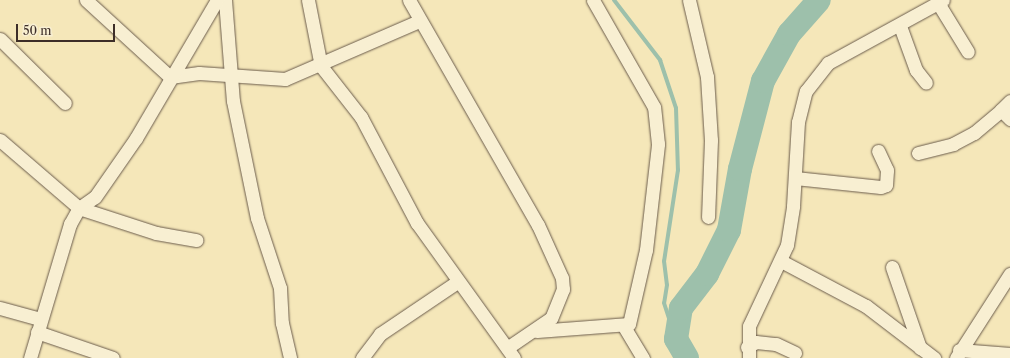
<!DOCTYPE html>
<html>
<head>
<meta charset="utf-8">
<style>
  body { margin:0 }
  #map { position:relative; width:1010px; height:358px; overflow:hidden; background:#f5e7b9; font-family:"Libre Caslon Text",serif }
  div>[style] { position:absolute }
  .stream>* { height:4px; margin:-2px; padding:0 2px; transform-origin:2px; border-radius:2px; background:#9dc0ab }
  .river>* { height:24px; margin:-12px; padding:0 12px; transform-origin:12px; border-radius:12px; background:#9dc0ab }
  .roads { filter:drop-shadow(0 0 1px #6b5c4c) drop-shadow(0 0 1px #6b5c4c) }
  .street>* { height:13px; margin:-6.5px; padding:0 6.5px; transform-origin:6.5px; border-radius:6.5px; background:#f8efd2 }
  span { translate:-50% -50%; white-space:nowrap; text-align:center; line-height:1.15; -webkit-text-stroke:3px #f8efd2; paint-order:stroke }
  .scale { position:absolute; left:16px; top:24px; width:99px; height:18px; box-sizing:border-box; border:2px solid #3d2e28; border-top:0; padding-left:5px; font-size:12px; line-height:14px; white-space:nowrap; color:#3d2e28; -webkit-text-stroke:3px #f8efd2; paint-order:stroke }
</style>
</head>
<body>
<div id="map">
  <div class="stream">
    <div style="left:614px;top:0;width:76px;rotate:52.5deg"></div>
    <div style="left:660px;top:60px;width:51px;rotate:71.6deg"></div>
    <div style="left:676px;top:108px;width:62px;rotate:88.2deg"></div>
    <div style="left:678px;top:170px;width:92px;rotate:98.7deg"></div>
    <div style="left:664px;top:261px;width:24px;rotate:83deg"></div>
    <div style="left:667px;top:285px;width:18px;rotate:99deg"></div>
    <div style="left:664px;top:303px;width:38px;rotate:72deg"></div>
  </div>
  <div class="river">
    <div style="left:687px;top:358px;width:22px;rotate:-120deg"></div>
    <div style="left:676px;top:339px;width:31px;rotate:-81deg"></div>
    <div style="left:681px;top:308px;width:43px;rotate:-52.6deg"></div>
    <div style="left:707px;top:274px;width:49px;rotate:-63.4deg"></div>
    <div style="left:729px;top:230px;width:62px;rotate:-79.8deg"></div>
    <div style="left:740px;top:169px;width:91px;rotate:-75.4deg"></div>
    <div style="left:763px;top:81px;width:54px;rotate:-61deg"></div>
    <div style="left:789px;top:34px;width:45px;rotate:-48.6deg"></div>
  </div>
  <div class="roads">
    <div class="street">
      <div style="left:86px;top:0;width:114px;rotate:42.5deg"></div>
      <div style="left:170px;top:77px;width:29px;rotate:-8deg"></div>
      <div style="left:199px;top:73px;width:86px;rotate:4deg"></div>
      <div style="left:285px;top:79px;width:146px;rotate:-23.4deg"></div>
      <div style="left:225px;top:0;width:101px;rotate:85.5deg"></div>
      <div style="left:233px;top:101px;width:119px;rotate:78.4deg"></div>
      <div style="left:257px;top:218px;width:74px;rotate:71.8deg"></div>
      <div style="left:280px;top:288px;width:35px;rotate:87deg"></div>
      <div style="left:282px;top:323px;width:36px;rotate:77deg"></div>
      <div style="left:308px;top:0;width:67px;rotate:78.9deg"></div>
      <div style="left:321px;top:66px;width:65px;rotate:51.9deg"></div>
      <div style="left:361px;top:117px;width:120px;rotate:62.2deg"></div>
      <div style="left:417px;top:223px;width:166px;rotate:54.3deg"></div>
      <div style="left:409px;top:0;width:259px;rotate:60.2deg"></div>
      <div style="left:538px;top:225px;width:58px;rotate:65.6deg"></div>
      <div style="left:562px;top:278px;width:11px;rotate:85deg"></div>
      <div style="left:563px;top:289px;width:31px;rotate:112deg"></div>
      <div style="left:551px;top:318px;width:53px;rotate:145.7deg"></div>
      <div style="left:689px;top:0;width:79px;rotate:76.8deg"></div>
      <div style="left:707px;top:77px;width:63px;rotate:86.4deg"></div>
      <div style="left:711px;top:140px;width:77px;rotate:92.2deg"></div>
      <div style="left:938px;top:3px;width:57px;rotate:58.5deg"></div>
      <div style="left:900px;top:26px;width:47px;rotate:70deg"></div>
      <div style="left:916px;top:70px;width:16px;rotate:52deg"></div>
      <div style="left:0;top:39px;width:91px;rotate:44.6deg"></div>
      <div style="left:1010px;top:101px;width:13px;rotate:135deg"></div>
      <div style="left:1001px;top:110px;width:13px;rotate:45deg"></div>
      <div style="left:0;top:140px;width:104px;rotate:40.7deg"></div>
      <div style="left:79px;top:208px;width:81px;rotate:18deg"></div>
      <div style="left:156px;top:233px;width:41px;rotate:9.9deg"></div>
      <div style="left:918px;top:153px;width:36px;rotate:-14deg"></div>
      <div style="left:953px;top:144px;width:24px;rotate:-28deg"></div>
      <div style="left:974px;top:133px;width:35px;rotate:-40deg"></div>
      <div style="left:795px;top:178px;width:86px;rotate:6deg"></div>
      <div style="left:881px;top:187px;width:5px;rotate:-22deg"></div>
      <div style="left:886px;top:185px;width:15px;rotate:-86deg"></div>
      <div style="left:887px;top:170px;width:21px;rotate:-115deg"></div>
      <div style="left:781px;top:261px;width:96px;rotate:27.9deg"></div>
      <div style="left:866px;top:306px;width:86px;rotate:37.4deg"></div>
      <div style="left:892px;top:267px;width:86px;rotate:70.9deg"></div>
      <div style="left:0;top:308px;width:41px;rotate:15.4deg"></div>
      <div style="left:623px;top:325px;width:39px;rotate:59deg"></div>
      <div style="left:537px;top:331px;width:92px;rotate:-4.4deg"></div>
      <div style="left:629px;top:324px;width:76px;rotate:-77.1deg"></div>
      <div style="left:646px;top:250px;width:107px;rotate:-83.5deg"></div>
      <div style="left:658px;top:144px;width:37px;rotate:-96deg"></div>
      <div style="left:654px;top:107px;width:123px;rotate:-119.7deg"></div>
      <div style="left:37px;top:332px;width:80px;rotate:18.9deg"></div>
      <div style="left:747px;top:347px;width:10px;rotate:-29deg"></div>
      <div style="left:756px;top:342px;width:20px;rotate:6deg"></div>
      <div style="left:776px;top:344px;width:21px;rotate:25deg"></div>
      <div style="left:959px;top:350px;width:51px;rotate:4.5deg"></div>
      <div style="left:30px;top:358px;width:140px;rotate:-73.4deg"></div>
      <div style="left:70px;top:224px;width:18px;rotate:-61deg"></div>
      <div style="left:79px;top:208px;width:19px;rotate:-35deg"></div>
      <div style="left:95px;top:197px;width:72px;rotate:-55.2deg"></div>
      <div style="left:136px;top:138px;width:160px;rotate:-59.6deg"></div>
      <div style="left:362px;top:358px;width:30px;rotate:-53deg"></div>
      <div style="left:380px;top:334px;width:93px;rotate:-34deg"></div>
      <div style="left:749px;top:358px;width:32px;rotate:-90deg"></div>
      <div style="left:749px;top:326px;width:89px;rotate:-64.9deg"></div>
      <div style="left:787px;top:245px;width:39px;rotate:-81deg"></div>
      <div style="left:793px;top:206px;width:84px;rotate:-86.6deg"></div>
      <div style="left:798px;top:122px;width:32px;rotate:-76deg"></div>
      <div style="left:806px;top:91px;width:36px;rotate:-52deg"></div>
      <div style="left:828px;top:63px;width:131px;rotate:-28.7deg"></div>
      <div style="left:956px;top:358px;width:100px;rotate:-57.3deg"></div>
    </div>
  </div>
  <div class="scale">50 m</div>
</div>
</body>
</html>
